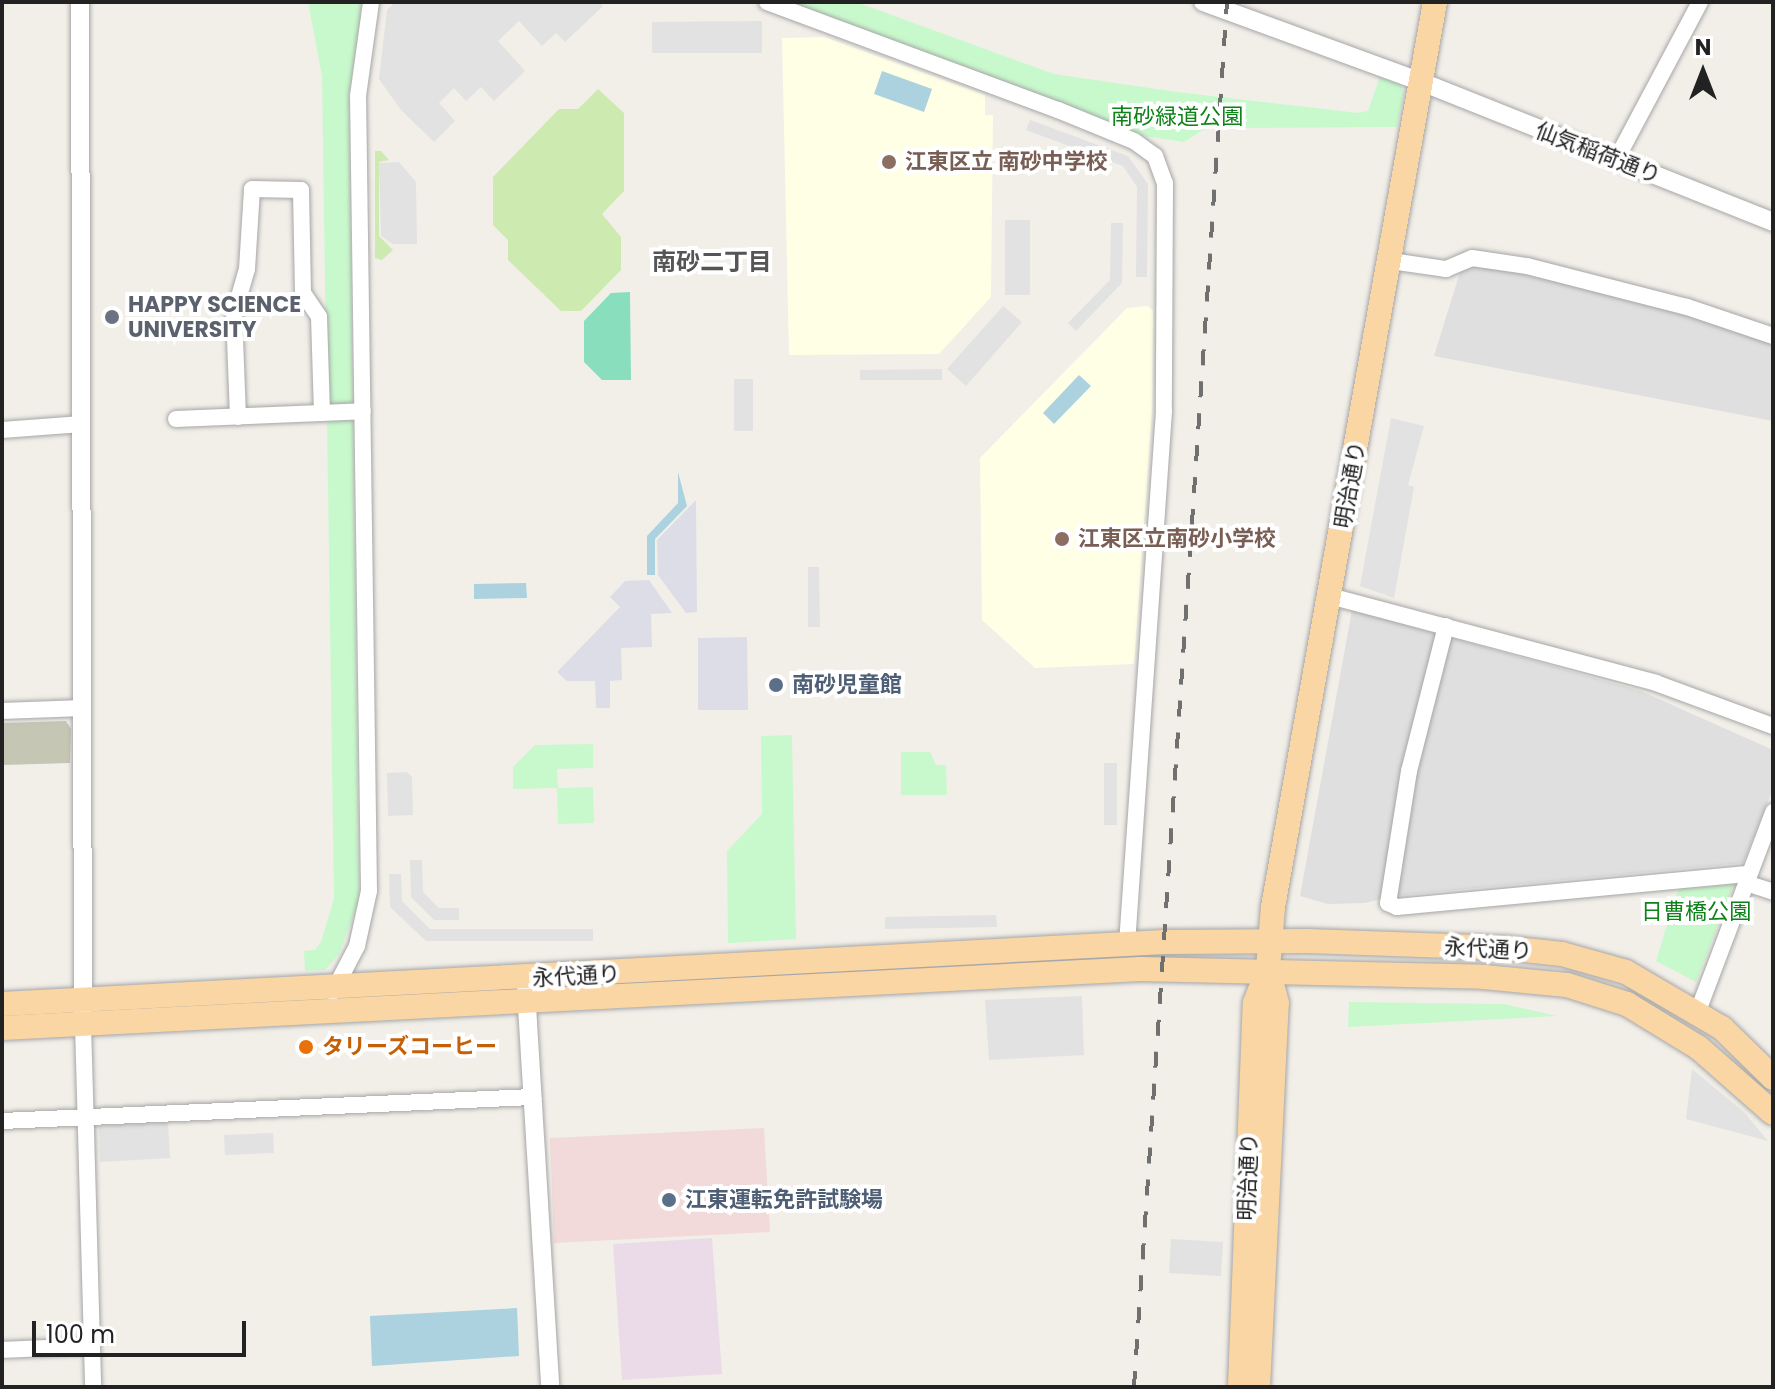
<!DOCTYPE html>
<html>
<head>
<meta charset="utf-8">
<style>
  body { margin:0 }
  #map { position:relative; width:1775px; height:1389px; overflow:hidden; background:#f2efe9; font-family:Poppins,"Noto Sans JP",sans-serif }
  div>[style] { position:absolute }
  .residential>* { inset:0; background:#e0dfdf }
  .commercial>* { inset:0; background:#f1dad9 }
  .industrial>* { inset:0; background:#ebdbe8 }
  .education>* { inset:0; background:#feffe5 }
  .construction>* { inset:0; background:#c6c6b4 }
  .grass>* { inset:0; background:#cdeab1 }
  .park>* { inset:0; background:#c8f9cc }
  .pitch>* { inset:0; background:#89debe }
  .parking>* { inset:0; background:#e2e2e2 }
  .plaza>* { inset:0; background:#dddde8 }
  .water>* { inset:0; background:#abd2de }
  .roads { filter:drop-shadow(0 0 2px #a6a6a6) drop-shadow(0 0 2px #a6a6a6) }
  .minor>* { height:16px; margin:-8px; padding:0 8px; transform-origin:8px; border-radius:8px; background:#fff }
  .tertiary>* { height:18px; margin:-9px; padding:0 9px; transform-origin:9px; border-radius:9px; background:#fff }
  .primary>* { height:24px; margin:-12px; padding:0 12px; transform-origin:12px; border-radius:12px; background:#fbd6a5 }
  .rail>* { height:4px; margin-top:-2px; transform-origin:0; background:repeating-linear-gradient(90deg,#707070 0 16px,transparent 0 32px) }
  .dots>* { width:22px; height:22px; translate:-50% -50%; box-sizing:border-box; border:4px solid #fff; border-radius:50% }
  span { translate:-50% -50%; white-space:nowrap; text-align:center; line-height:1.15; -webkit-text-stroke:8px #fff; paint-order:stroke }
  .park-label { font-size:22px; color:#0e8218 }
  .street-label { font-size:22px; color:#222 }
  .education-label { font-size:22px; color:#785e54; font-weight:700 }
  .left { translate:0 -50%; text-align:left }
  .worship-label { font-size:22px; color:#5b616d; font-weight:700 }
  .service-label { font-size:22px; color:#4e5e75; font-weight:700 }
  .food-label { font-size:22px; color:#c56008; font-weight:700 }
  .neighbourhood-label { font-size:24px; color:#555; font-weight:700 }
  .frame { position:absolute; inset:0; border:4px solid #222; pointer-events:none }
  .north { position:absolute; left:1663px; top:32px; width:80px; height:80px; -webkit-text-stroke:6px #fff; paint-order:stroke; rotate:0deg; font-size:22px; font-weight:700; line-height:32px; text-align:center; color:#222 }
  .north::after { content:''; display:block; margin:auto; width:28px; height:36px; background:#222; clip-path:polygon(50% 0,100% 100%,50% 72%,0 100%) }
  .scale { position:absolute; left:32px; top:1321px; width:214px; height:36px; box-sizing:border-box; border:4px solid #222; border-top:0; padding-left:10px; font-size:24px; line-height:28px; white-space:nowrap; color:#222; -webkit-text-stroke:6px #fff; paint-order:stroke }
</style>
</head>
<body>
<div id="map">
  <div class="residential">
    <div style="clip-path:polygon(1477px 263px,1705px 317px,1773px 342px,1773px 421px,1434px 356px,1460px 272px)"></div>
    <div style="clip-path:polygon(1352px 610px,1641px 691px,1773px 750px,1773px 789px,1743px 863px,1393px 896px,1365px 903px,1328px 904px,1300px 896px)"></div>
  </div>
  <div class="commercial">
    <div style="clip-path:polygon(764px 1128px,770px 1232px,554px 1243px,550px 1138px)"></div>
  </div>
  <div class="industrial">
    <div style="clip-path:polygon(712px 1238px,722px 1374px,622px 1380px,613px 1244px)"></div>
  </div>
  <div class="education">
    <div style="clip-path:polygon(824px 37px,985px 95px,985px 115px,993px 115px,991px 297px,939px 354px,789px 355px,782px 38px)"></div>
    <div style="clip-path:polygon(1148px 306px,1153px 311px,1152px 410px,1134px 664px,1035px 668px,982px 620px,980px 458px,1127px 308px)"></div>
  </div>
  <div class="construction">
    <div style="clip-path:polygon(66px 721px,71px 729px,70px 763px,3px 765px,2px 723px)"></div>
  </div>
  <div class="grass">
    <div style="clip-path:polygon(598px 89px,624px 113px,624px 191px,602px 214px,621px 237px,621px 270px,581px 311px,561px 311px,508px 260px,508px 240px,493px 225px,493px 177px,559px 109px,578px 109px)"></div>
    <div style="clip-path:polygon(375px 151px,381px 151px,389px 160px,379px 162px,379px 236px,393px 250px,382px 260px,375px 258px)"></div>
  </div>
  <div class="park">
    <div style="clip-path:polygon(308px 2px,365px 2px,349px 94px,359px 901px,339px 954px,325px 970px,305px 971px,304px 951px,315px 950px,321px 942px,334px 899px,322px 76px)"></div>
    <div style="clip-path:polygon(789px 2px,856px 2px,1054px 74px,1177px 92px,1358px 113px,1368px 111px,1380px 76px,1400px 84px,1404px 93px,1397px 127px,1206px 128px,1184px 142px,1138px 135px)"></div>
    <div style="clip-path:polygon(792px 735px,796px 939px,728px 943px,727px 851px,762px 814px,761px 736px)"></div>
    <div style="clip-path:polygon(593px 744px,593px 768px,557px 769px,558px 788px,593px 787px,594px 823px,558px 824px,557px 788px,513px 789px,513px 767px,535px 745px)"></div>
    <div style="clip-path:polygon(901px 752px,930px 752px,936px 765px,946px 765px,947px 795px,901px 795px)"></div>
    <div style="clip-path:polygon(1735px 881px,1696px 982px,1656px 961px,1679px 886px)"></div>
    <div style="clip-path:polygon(1349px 1002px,1504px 1004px,1557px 1016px,1348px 1027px)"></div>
  </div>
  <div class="pitch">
    <div style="clip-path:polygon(630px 292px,631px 380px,602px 380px,584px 362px,584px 321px,611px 293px)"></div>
  </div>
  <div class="parking">
    <div style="clip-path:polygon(395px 2px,599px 2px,603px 6px,565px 42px,556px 33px,542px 46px,519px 21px,498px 41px,525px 71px,494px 101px,481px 87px,466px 101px,454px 88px,439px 103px,455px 121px,434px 142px,401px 110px,379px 79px,387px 10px)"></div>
    <div style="clip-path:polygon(762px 21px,762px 53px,652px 53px,652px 22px)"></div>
    <div style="clip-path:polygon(1030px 120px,1128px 156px,1148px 184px,1147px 277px,1136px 277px,1137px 187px,1123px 166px,1026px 130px)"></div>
    <div style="clip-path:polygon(399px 162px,416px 182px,417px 244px,393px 244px,381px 236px,379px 163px)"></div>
    <div style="clip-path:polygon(1005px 220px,1030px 220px,1030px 295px,1005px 295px)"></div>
    <div style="clip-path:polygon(1111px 223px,1123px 223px,1122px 283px,1076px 331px,1068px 323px,1110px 280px)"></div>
    <div style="clip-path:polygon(1003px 306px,1022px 322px,966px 386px,947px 369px)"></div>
    <div style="clip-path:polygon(942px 369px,942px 380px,860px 380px,860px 370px)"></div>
    <div style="clip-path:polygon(734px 379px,753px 379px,753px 431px,734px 431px)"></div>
    <div style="clip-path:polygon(1391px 418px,1424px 426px,1408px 485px,1414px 487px,1394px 598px,1360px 586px)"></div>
    <div style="clip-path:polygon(808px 567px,819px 567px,820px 627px,808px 627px)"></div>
    <div style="clip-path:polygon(1104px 763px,1117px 763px,1117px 825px,1104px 825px)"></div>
    <div style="clip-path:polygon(407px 772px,412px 777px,413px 815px,388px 816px,387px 773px)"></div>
    <div style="clip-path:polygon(410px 860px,422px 860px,423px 892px,439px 908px,459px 908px,459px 920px,434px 920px,411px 897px)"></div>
    <div style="clip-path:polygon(389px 874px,401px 874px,402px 901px,430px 929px,593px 929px,593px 941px,426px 941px,390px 907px)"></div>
    <div style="clip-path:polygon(996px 915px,997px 927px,885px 929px,885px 917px)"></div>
    <div style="clip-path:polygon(1082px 996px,1084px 1055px,989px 1060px,985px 1000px)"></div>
    <div style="clip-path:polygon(1692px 1069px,1744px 1112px,1768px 1141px,1686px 1119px)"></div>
    <div style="clip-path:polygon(168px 1122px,170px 1158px,100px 1162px,99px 1126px)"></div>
    <div style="clip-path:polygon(273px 1133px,274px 1153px,225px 1155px,224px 1135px)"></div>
    <div style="clip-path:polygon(1171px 1239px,1223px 1242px,1221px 1276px,1169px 1273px)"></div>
  </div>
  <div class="plaza">
    <div style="clip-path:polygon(696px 500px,697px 612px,686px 613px,658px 575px,657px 540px)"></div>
    <div style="clip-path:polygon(649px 580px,672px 613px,651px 614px,652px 647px,621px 648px,622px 680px,610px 681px,610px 708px,596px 708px,595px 681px,567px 681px,557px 672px,620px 607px,610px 597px,625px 581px)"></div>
    <div style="clip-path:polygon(747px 637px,748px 710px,698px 710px,698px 638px)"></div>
  </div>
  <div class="water">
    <div style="clip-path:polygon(882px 71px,932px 89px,924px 112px,874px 94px)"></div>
    <div style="clip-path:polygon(1079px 375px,1091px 386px,1054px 424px,1043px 413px)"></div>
    <div style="clip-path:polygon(678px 472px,687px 506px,655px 539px,655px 575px,647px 575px,647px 536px,678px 503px)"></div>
    <div style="clip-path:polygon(526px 583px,527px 598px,474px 599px,474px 584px)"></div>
    <div style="clip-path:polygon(517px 1308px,519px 1356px,372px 1366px,370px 1316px)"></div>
  </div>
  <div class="roads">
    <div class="minor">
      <div style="left:767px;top:2px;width:310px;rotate:20.4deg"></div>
      <div style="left:1058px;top:110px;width:82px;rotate:22.2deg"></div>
      <div style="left:1134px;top:141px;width:26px;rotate:36deg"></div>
      <div style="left:1155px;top:156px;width:29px;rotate:70deg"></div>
      <div style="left:1165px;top:183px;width:228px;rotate:90.3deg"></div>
      <div style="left:1164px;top:411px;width:534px;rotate:93.97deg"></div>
      <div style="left:1616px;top:160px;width:179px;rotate:-62deg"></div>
      <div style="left:1391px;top:261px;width:56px;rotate:8.3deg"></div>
      <div style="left:1446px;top:269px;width:28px;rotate:-23deg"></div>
      <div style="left:1472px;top:258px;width:56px;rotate:8.3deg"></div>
      <div style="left:1527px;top:266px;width:165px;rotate:14.4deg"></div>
      <div style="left:1687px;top:307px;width:91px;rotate:18.6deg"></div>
      <div style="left:238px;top:417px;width:103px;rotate:-92.2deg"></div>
      <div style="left:234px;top:314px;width:47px;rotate:-73.9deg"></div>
      <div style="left:247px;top:269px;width:80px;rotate:-86.4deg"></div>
      <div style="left:252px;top:189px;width:49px;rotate:1.2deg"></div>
      <div style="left:301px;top:190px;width:103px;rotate:88.9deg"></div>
      <div style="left:303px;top:293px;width:29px;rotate:56deg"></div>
      <div style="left:319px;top:317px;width:96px;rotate:88.2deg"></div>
      <div style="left:176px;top:419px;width:187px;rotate:-2.4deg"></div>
      <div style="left:2px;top:430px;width:80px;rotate:-4.3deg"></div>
      <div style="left:1330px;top:596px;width:337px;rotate:14.9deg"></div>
      <div style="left:1656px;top:683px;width:125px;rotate:20.2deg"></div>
      <div style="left:1446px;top:626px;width:150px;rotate:104.3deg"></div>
      <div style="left:1409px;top:771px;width:134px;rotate:99deg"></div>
      <div style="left:1388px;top:903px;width:10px;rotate:24deg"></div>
      <div style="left:1397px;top:907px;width:354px;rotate:-5.4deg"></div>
      <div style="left:2px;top:711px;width:80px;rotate:-2.1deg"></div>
      <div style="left:1746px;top:883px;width:28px;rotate:18deg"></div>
      <div style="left:333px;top:992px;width:52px;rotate:-62.4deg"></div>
      <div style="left:357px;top:946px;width:56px;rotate:-77.7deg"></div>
      <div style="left:369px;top:891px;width:795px;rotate:-90.79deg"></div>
      <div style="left:358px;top:96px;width:95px;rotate:-82.1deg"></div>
      <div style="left:1698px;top:1011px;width:213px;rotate:-69.3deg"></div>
      <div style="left:83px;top:1024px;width:363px;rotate:88.4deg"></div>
      <div style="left:2px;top:1121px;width:532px;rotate:-2.59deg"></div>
      <div style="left:2px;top:1350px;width:90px;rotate:-2.5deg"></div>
    </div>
    <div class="tertiary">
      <div style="left:80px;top:2px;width:1007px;rotate:89.83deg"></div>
      <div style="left:1203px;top:2px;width:235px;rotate:20.1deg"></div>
      <div style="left:1424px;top:83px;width:376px;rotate:21.7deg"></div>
      <div style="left:526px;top:990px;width:398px;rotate:86.5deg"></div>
    </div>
    <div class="primary">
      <div style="left:2px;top:1004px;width:1164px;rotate:-3.05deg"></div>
      <div style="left:1164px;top:942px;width:144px;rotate:-0.4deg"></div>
      <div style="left:1308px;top:941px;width:198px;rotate:2deg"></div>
      <div style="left:1506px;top:948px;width:56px;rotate:6.1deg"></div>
      <div style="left:1562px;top:954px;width:66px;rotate:15.7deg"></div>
      <div style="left:1626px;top:972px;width:111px;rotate:30.3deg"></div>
      <div style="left:1722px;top:1028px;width:71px;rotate:44.4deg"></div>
      <div style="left:2px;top:1028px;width:1140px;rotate:-2.97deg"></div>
      <div style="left:1140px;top:969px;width:344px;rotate:1.3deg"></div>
      <div style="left:1484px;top:977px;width:83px;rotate:5.5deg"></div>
      <div style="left:1567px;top:985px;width:63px;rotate:17.6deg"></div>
      <div style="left:1627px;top:1004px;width:84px;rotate:31.4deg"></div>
      <div style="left:1699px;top:1048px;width:98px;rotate:41.3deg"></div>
      <div style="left:1240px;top:1387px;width:384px;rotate:-87.8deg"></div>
      <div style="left:1255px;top:1003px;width:36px;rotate:-69deg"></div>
      <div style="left:1268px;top:969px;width:62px;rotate:-85.4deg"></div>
      <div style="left:1273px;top:907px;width:919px;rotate:-79.85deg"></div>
      <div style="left:1258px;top:1387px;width:384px;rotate:-87.2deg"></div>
      <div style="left:1277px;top:1003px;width:35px;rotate:-105deg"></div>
    </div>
  </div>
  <div class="rail">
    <div style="left:1134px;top:1387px;width:1388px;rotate:-86.16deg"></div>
  </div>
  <div class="dots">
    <div style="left:889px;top:162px;background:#8d6e63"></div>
    <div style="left:112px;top:317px;background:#6b7280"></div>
    <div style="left:1062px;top:539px;background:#8d6e63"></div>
    <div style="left:776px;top:685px;background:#5c6f8a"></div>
    <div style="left:306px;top:1047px;background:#e8710a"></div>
    <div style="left:669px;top:1200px;background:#5c6f8a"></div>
  </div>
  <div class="park-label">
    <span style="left:1177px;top:117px">南砂緑道公園</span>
    <span style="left:1696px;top:912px">日曹橋公園</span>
  </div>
  <div class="street-label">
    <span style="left:1598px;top:153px;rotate:21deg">仙気稲荷通り</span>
    <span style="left:1350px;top:485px;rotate:-80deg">明治通り</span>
    <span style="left:1488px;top:949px;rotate:3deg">永代通り</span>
    <span style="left:576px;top:976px;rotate:-3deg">永代通り</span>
    <span style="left:1248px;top:1177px;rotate:-88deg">明治通り</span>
  </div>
  <div class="education-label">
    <span class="left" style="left:905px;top:162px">江東区立 南砂中学校</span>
    <span class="left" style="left:1078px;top:539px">江東区立南砂小学校</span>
  </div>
  <div class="worship-label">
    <span class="left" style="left:128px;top:317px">HAPPY SCIENCE<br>UNIVERSITY</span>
  </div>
  <div class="service-label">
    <span class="left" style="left:792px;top:685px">南砂児童館</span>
    <span class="left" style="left:685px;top:1200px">江東運転免許試験場</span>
  </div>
  <div class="food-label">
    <span class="left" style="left:322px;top:1047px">タリーズコーヒー</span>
  </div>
  <div class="neighbourhood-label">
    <span style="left:712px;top:262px">南砂二丁目</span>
  </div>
  <div class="frame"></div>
  <div class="north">N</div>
  <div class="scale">100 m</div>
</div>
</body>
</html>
